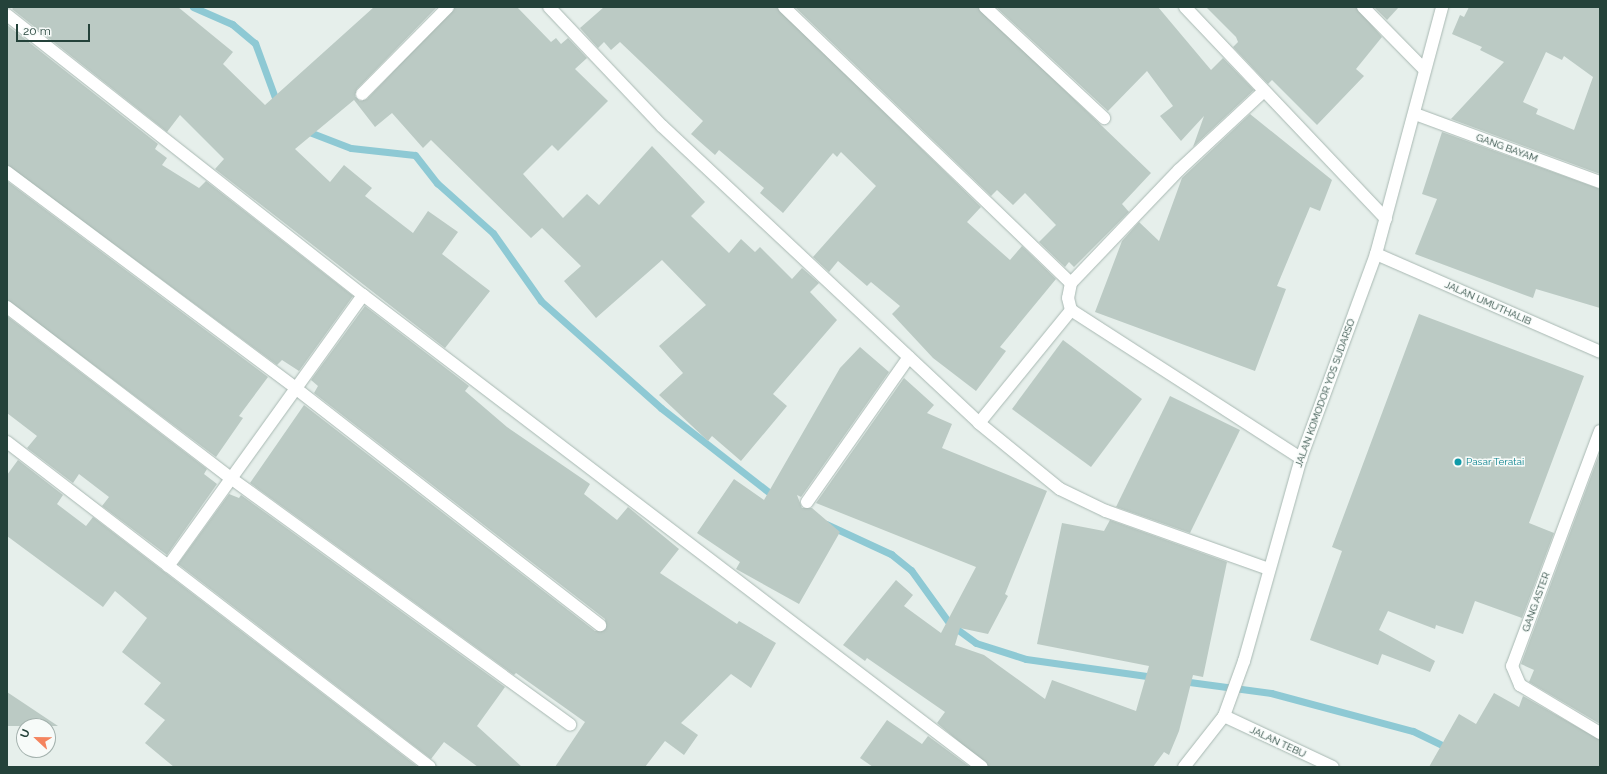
<!DOCTYPE html>
<html>
<head>
<meta charset="utf-8">
<style>
  body { margin:0 }
  #map { position:relative; width:1607px; height:774px; overflow:hidden; background:#e6efeb; font-family:Raleway,sans-serif }
  div>[style] { position:absolute }
  .stream>* { height:7px; margin:-3.5px; padding:0 3.5px; transform-origin:3.5px; border-radius:3.5px; background:#8ec9d4 }
  .building>* { inset:0; background:#bbcac4 }
  .roads { filter:drop-shadow(0 0 1px #a8b8b2) drop-shadow(0 0 1px #a8b8b2) }
  .street>* { height:12px; margin:-6px; padding:0 6px; transform-origin:6px; border-radius:6px; background:#fff }
  .secondary>* { height:12px; margin:-6px; padding:0 6px; transform-origin:6px; border-radius:6px; background:#fff }
  .dots>* { width:11px; height:11px; translate:-50% -50%; box-sizing:border-box; border:2px solid #f7fbf9; border-radius:50% }
  span { translate:-50% -50%; white-space:nowrap; text-align:center; line-height:1.15; -webkit-text-stroke:3px #f7fbf9; paint-order:stroke }
  .street-label { font-size:10px; color:#24423a }
  .culture-label { font-size:10px; color:#0d838f }
  .left { translate:0 -50%; text-align:left }
  .frame { position:absolute; inset:0; border:8px solid #24423a; pointer-events:none }
  .north { position:absolute; left:16px; top:718px; width:40px; height:40px; box-sizing:border-box; background:#f7fbf9; border:1px solid #a3b1ad; border-radius:50%; rotate:292deg; font-size:11px; font-weight:700; line-height:16px; text-align:center; color:#24423a }
  .north::after { content:''; display:block; margin:auto; width:14px; height:18px; background:#f4845f; clip-path:polygon(50% 0,100% 100%,50% 72%,0 100%) }
  .scale { position:absolute; left:16px; top:24px; width:74px; height:18px; box-sizing:border-box; border:2px solid #24423a; border-top:0; padding-left:5px; font-size:12px; line-height:14px; white-space:nowrap; color:#24423a; -webkit-text-stroke:3px #f7fbf9; paint-order:stroke }
</style>
</head>
<body>
<div id="map">
  <div class="stream">
    <div style="left:193px;top:7px;width:43px;rotate:23.6deg"></div>
    <div style="left:232px;top:24px;width:30px;rotate:40deg"></div>
    <div style="left:255px;top:43px;width:67px;rotate:69.9deg"></div>
    <div style="left:304px;top:130px;width:50px;rotate:21deg"></div>
    <div style="left:351px;top:148px;width:64px;rotate:6.2deg"></div>
    <div style="left:415px;top:155px;width:36px;rotate:52deg"></div>
    <div style="left:437px;top:183px;width:75px;rotate:41.8deg"></div>
    <div style="left:493px;top:233px;width:83px;rotate:54.8deg"></div>
    <div style="left:541px;top:301px;width:161px;rotate:41.7deg"></div>
    <div style="left:661px;top:408px;width:145px;rotate:38deg"></div>
    <div style="left:826px;top:524px;width:72px;rotate:24.8deg"></div>
    <div style="left:891px;top:554px;width:26px;rotate:39deg"></div>
    <div style="left:911px;top:570px;width:67px;rotate:54.2deg"></div>
    <div style="left:950px;top:624px;width:32px;rotate:36deg"></div>
    <div style="left:976px;top:643px;width:52px;rotate:17.7deg"></div>
    <div style="left:1026px;top:659px;width:129px;rotate:8deg"></div>
    <div style="left:1182px;top:681px;width:90px;rotate:7.7deg"></div>
    <div style="left:1271px;top:693px;width:147px;rotate:15deg"></div>
    <div style="left:1413px;top:731px;width:41px;rotate:25.9deg"></div>
  </div>
  <div class="building">
    <div style="clip-path:polygon(14px 7px,178px 7px,233px 52px,223px 64px,265px 105px,374px 7px,437px 7px,357px 89px,355px 96px,360px 101px,367px 99px,455px 7px,517px 7px,551px 42px,556px 38px,561px 44px,568px 38px,587px 58px,575px 69px,608px 101px,558px 151px,552px 145px,523px 174px,563px 218px,587px 194px,599px 205px,652px 146px,705px 202px,691px 216px,729px 253px,741px 239px,755px 252px,760px 247px,792px 279px,802px 268px,819px 283px,810px 292px,837px 320px,773px 394px,787px 406px,741px 461px,712px 436px,708px 441px,659px 395px,683px 373px,659px 346px,706px 305px,662px 260px,596px 318px,564px 281px,581px 266px,542px 228px,531px 238px,431px 140px,423px 148px,392px 113px,375px 127px,354px 100px,295px 149px,330px 182px,344px 165px,372px 188px,365px 196px,413px 233px,428px 211px,458px 232px,442px 254px,490px 291px,445px 348px,215px 169px,224px 159px,180px 115px,167px 132px,12px 9px)"></div>
    <div style="clip-path:polygon(604px 7px,777px 7px,981px 207px,967px 222px,1010px 260px,1022px 246px,1056px 279px,1000px 347px,1006px 351px,976px 391px,933px 358px,892px 314px,900px 306px,871px 282px,867px 286px,838px 261px,829px 272px,813px 257px,876px 186px,841px 152px,837px 157px,833px 153px,783px 213px,760px 193px,764px 188px,719px 150px,715px 155px,691px 134px,703px 121px,620px 42px,611px 50px,604px 42px,598px 48px,580px 28px)"></div>
    <div style="clip-path:polygon(795px 7px,978px 7px,1151px 173px,1122px 204px,1129px 212px,1074px 267px,1069px 262px,1065px 267px,1039px 242px,1056px 225px,1025px 193px,1013px 205px,997px 190px,991px 196px)"></div>
    <div style="clip-path:polygon(996px 7px,1158px 7px,1211px 70px,1223px 58px,1254px 90px,1193px 147px,1204px 116px,1181px 141px,1160px 116px,1173px 106px,1147px 71px,1108px 111px)"></div>
    <div style="clip-path:polygon(1206px 7px,1356px 7px,1382px 37px,1356px 69px,1364px 76px,1317px 125px,1272px 80px,1268px 84px,1233px 47px,1238px 42px,1236px 37px)"></div>
    <div style="clip-path:polygon(1374px 7px,1399px 7px,1387px 20px)"></div>
    <div style="clip-path:polygon(evenodd,1469px 7px,1600px 7px,1600px 174px,1451px 119px,1504px 62px,1480px 50px,1482px 47px,1452px 34px,1460px 15px,1464px 17px,1469px 7px,1546px 52px,1562px 60px,1564px 56px,1593px 77px,1574px 130px,1536px 114px,1538px 109px,1523px 102px,1546px 52px)"></div>
    <div style="clip-path:polygon(7px 25px,158px 144px,155px 149px,167px 158px,162px 165px,199px 188px,206px 181px,353px 296px,299px 371px,282px 360px,277px 365px,7px 165px)"></div>
    <div style="clip-path:polygon(1250px 114px,1332px 180px,1320px 211px,1310px 207px,1277px 286px,1286px 289px,1255px 371px,1095px 312px,1122px 241px,1139px 222px,1159px 241px,1182px 178px)"></div>
    <div style="clip-path:polygon(1442px 132px,1600px 189px,1600px 308px,1536px 289px,1533px 298px,1415px 254px,1437px 199px,1422px 194px)"></div>
    <div style="clip-path:polygon(7px 181px,268px 377px,239px 416px,243px 418px,216px 457px,7px 300px)"></div>
    <div style="clip-path:polygon(365px 306px,469px 386px,465px 391px,507px 427px,590px 484px,584px 494px,617px 520px,628px 507px,679px 549px,660px 573px,737px 624px,739px 621px,776px 643px,751px 688px,731px 674px,681px 723px,698px 735px,684px 755px,665px 741px,645px 767px,555px 767px,585px 722px,516px 673px,514px 675px,250px 483px,304px 405px,595px 631px,606px 629px,605px 619px,314px 393px,318px 386px,311px 380px)"></div>
    <div style="clip-path:polygon(1419px 314px,1584px 376px,1529px 523px,1554px 533px,1522px 618px,1475px 601px,1463px 634px,1436px 625px,1435px 629px,1388px 611px,1379px 630px,1435px 661px,1430px 672px,1382px 654px,1378px 665px,1310px 640px,1342px 551px,1332px 547px)"></div>
    <div style="clip-path:polygon(7px 316px,207px 469px,204px 474px,217px 484px,167px 555px,102px 506px,109px 497px,79px 474px,73px 483px,27px 448px,37px 436px,7px 413px)"></div>
    <div style="clip-path:polygon(1063px 340px,1142px 399px,1091px 467px,1012px 409px)"></div>
    <div style="clip-path:polygon(860px 347px,889px 372px,801px 497px,797px 495px,802px 508px,812px 508px,840px 532px,799px 604px,736px 569px,740px 562px,697px 533px,734px 479px,764px 500px,840px 368px)"></div>
    <div style="clip-path:polygon(904px 378px,934px 405px,927px 413px,952px 424px,942px 448px,1047px 491px,1005px 594px,1008px 596px,988px 634px,960px 628px,955px 645px,984px 655px,1045px 699px,1052px 680px,1136px 711px,1149px 666px,1037px 644px,1062px 523px,1104px 531px,1110px 520px,1227px 562px,1203px 677px,1193px 675px,1179px 731px,1169px 755px,1164px 752px,1153px 767px,989px 767px,937px 723px,945px 712px,867px 658px,865px 661px,843px 645px,896px 580px,913px 595px,904px 606px,941px 633px,976px 567px,816px 503px)"></div>
    <div style="clip-path:polygon(1170px 396px,1240px 430px,1190px 533px,1116px 507px)"></div>
    <div style="clip-path:polygon(1600px 452px,1600px 724px,1529px 682px,1534px 670px,1521px 664px)"></div>
    <div style="clip-path:polygon(18px 460px,63px 495px,57px 504px,86px 526px,93px 517px,418px 767px,174px 767px,145px 743px,165px 720px,144px 704px,161px 683px,122px 652px,147px 618px,115px 591px,103px 607px,7px 536px,7px 475px)"></div>
    <div style="clip-path:polygon(229px 494px,239px 498px,241px 495px,505px 687px,477px 726px,522px 767px,478px 767px,444px 742px,431px 759px,178px 564px)"></div>
    <div style="clip-path:polygon(7px 692px,58px 726px,7px 726px)"></div>
    <div style="clip-path:polygon(1494px 693px,1519px 707px,1523px 696px,1600px 740px,1600px 767px,1429px 767px,1459px 714px,1476px 724px)"></div>
    <div style="clip-path:polygon(887px 720px,922px 744px,928px 736px,970px 767px,873px 767px,860px 758px)"></div>
  </div>
  <div class="roads">
    <div class="street">
      <div style="left:549px;top:7px;width:164px;rotate:46.5deg"></div>
      <div style="left:662px;top:126px;width:434px;rotate:43.1deg"></div>
      <div style="left:979px;top:423px;width:104px;rotate:39.2deg"></div>
      <div style="left:1060px;top:489px;width:51px;rotate:25.6deg"></div>
      <div style="left:1106px;top:511px;width:173px;rotate:19.6deg"></div>
      <div style="left:784px;top:7px;width:398px;rotate:43.9deg"></div>
      <div style="left:1071px;top:283px;width:15px;rotate:101deg"></div>
      <div style="left:1068px;top:298px;width:12px;rotate:76deg"></div>
      <div style="left:1071px;top:310px;width:274px;rotate:32.8deg"></div>
      <div style="left:985px;top:7px;width:163px;rotate:43deg"></div>
      <div style="left:1185px;top:7px;width:292px;rotate:46.5deg"></div>
      <div style="left:1363px;top:7px;width:88px;rotate:45.5deg"></div>
      <div style="left:7px;top:15px;width:453px;rotate:38.2deg"></div>
      <div style="left:363px;top:295px;width:334px;rotate:125.7deg"></div>
      <div style="left:362px;top:94px;width:122px;rotate:-45.3deg"></div>
      <div style="left:1415px;top:114px;width:197px;rotate:20.2deg"></div>
      <div style="left:7px;top:172px;width:359px;rotate:36.8deg"></div>
      <div style="left:294px;top:387px;width:388px;rotate:37.9deg"></div>
      <div style="left:1376px;top:254px;width:244px;rotate:23.6deg"></div>
      <div style="left:1071px;top:283px;width:156px;rotate:-46.3deg"></div>
      <div style="left:1179px;top:170px;width:116px;rotate:-42.9deg"></div>
      <div style="left:363px;top:295px;width:778px;rotate:37.33deg"></div>
      <div style="left:7px;top:307px;width:283px;rotate:37.4deg"></div>
      <div style="left:232px;top:479px;width:418px;rotate:36deg"></div>
      <div style="left:979px;top:423px;width:146px;rotate:-50.8deg"></div>
      <div style="left:1600px;top:431px;width:251px;rotate:110.5deg"></div>
      <div style="left:1512px;top:666px;width:21px;rotate:67deg"></div>
      <div style="left:1520px;top:685px;width:93px;rotate:31deg"></div>
      <div style="left:7px;top:442px;width:533px;rotate:37.54deg"></div>
      <div style="left:807px;top:502px;width:177px;rotate:-54.9deg"></div>
      <div style="left:1224px;top:716px;width:120px;rotate:25.1deg"></div>
    </div>
    <div class="secondary">
      <div style="left:1184px;top:767px;width:65px;rotate:-51.9deg"></div>
      <div style="left:1224px;top:716px;width:59px;rotate:-70deg"></div>
      <div style="left:1244px;top:661px;width:211px;rotate:-74.3deg"></div>
      <div style="left:1301px;top:458px;width:217px;rotate:-69.8deg"></div>
      <div style="left:1376px;top:254px;width:256px;rotate:-75deg"></div>
    </div>
  </div>
  <div class="dots">
    <div style="left:1458px;top:462px;background:#0f9aa8"></div>
  </div>
  <div class="street-label">
    <span style="left:1507px;top:148px;rotate:20deg">GANG BAYAM</span>
    <span style="left:1488px;top:303px;rotate:24deg">JALAN UMUTHALIB</span>
    <span style="left:1325px;top:393px;rotate:-70deg">JALAN KOMODOR YOS SUDARSO</span>
    <span style="left:1536px;top:602px;rotate:-70deg">GANG ASTER</span>
    <span style="left:1278px;top:742px;rotate:25deg">JALAN TEBU</span>
  </div>
  <div class="culture-label">
    <span class="left" style="left:1466px;top:462px">Pasar Teratai</span>
  </div>
  <div class="frame"></div>
  <div class="north">U</div>
  <div class="scale">20 m</div>
</div>
</body>
</html>
